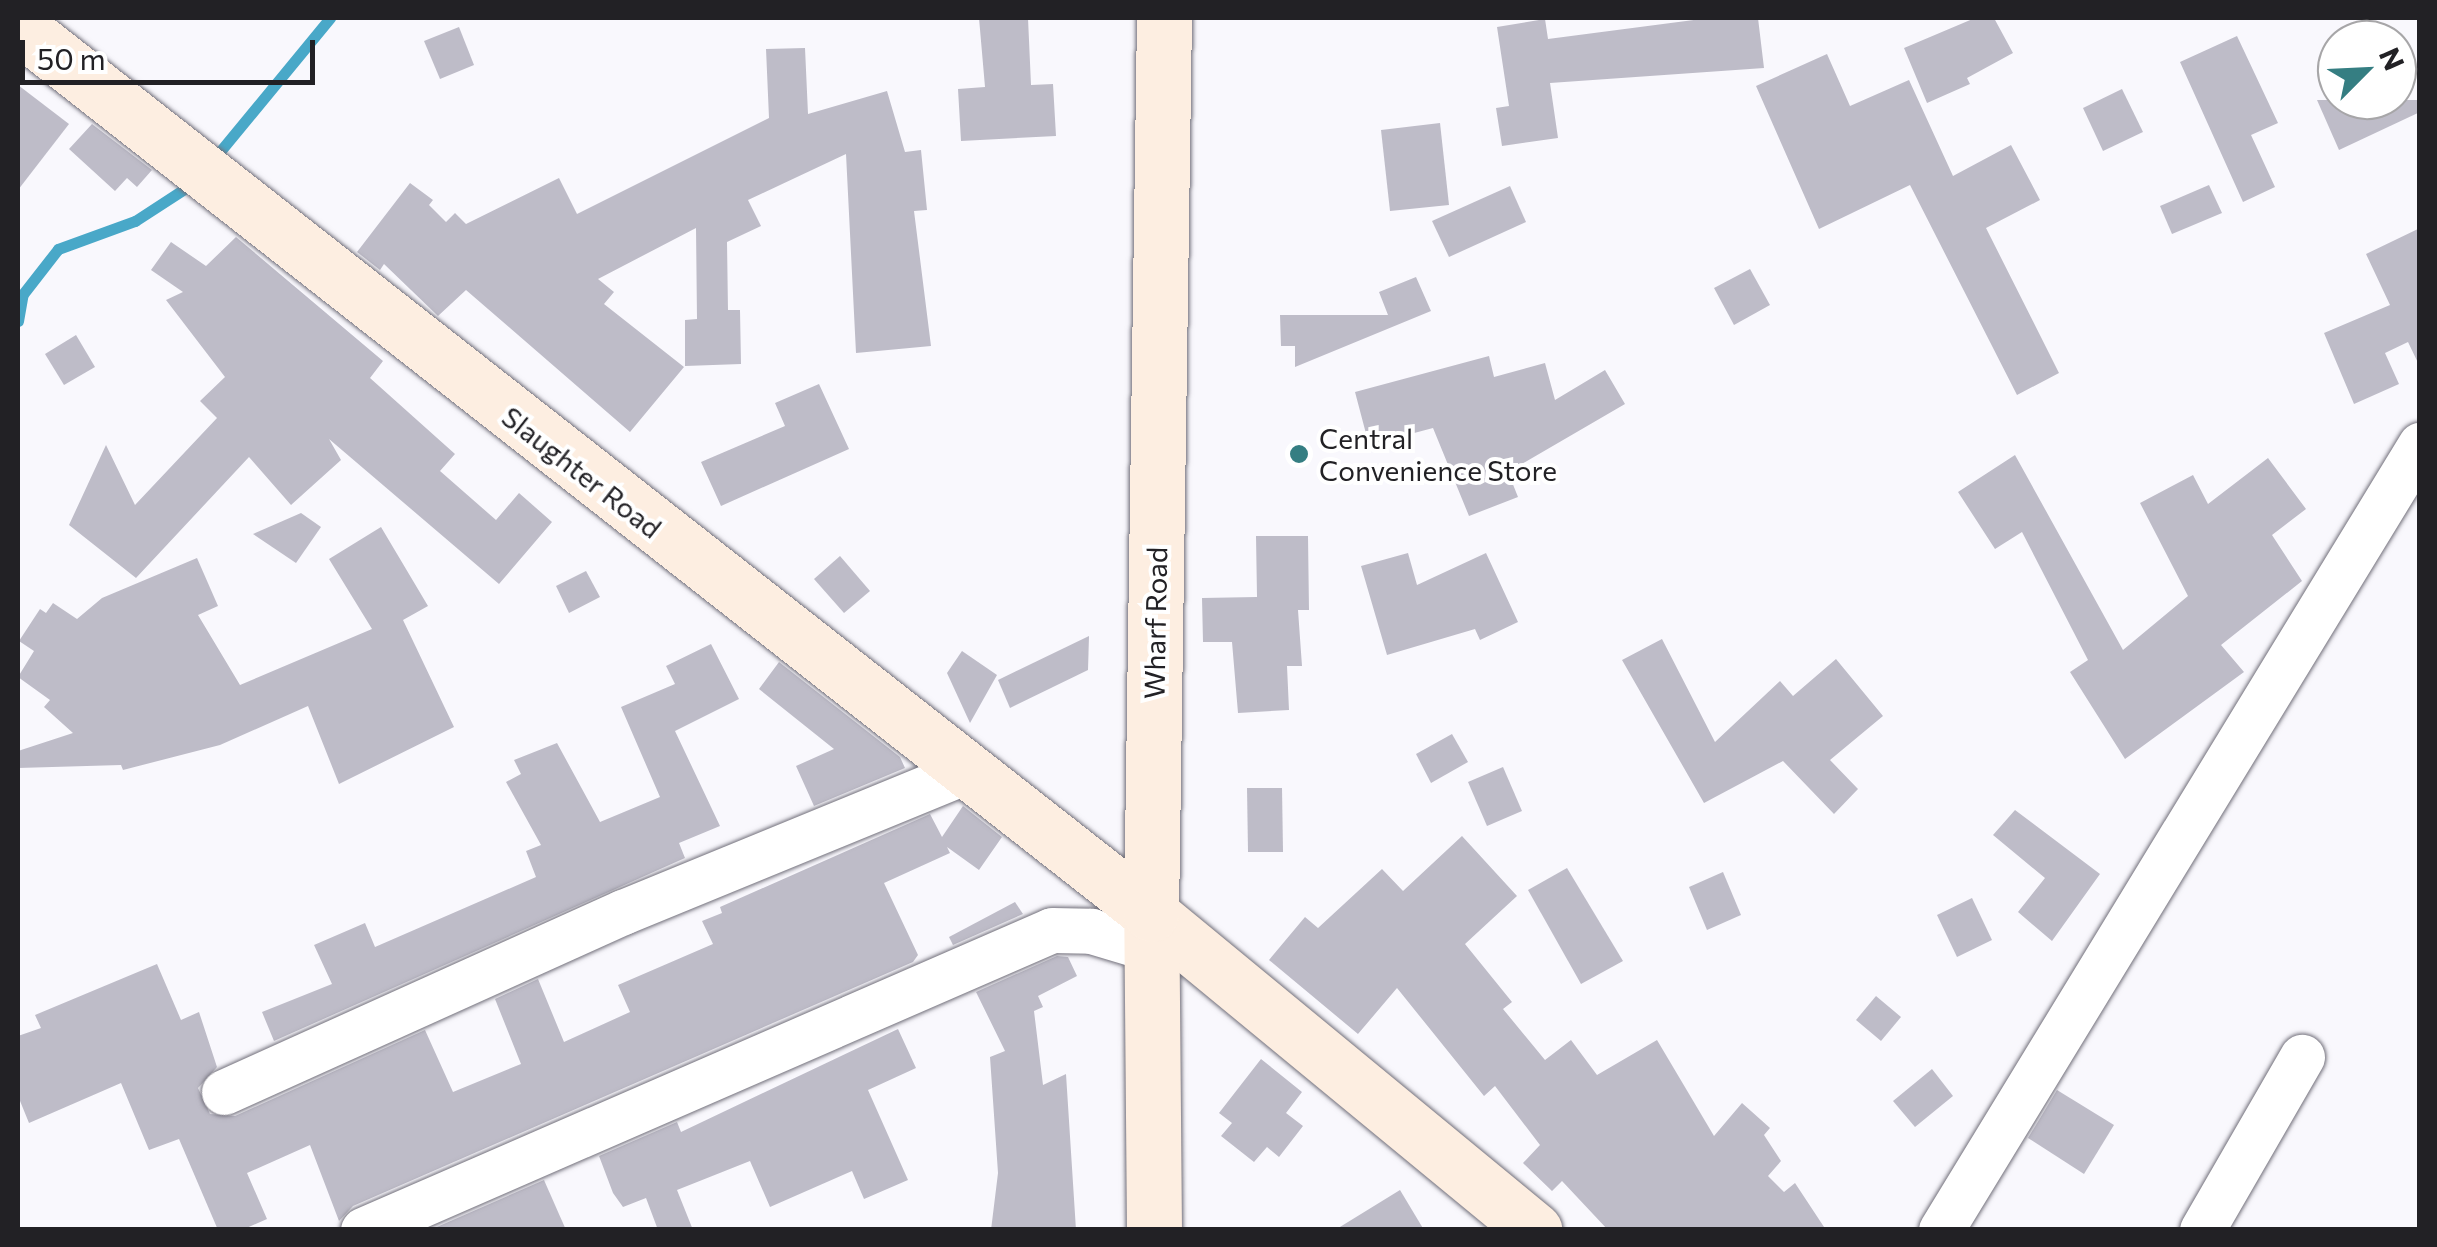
<!DOCTYPE html>
<html>
<head>
<meta charset="utf-8">
<style>
  body { margin:0 }
  #map { position:relative; width:2437px; height:1247px; overflow:hidden; background:#f9f8fd; font-family:Commissioner,sans-serif }
  div>[style] { position:absolute }
  .stream>* { height:11px; margin:-5.5px; padding:0 5.5px; transform-origin:5.5px; border-radius:5.5px; background:#49a8c8 }
  .building>* { inset:0; background:#bebcc8 }
  .roads { filter:drop-shadow(0 0 2px #716f7a) drop-shadow(0 0 2px #716f7a) }
  .street>* { height:45px; margin:-22.5px; padding:0 22.5px; transform-origin:22.5px; border-radius:22.5px; background:#fff }
  .secondary>* { height:55px; margin:-27.5px; padding:0 27.5px; transform-origin:27.5px; border-radius:27.5px; background:#fdeee1 }
  .dots>* { width:28px; height:28px; translate:-50% -50%; box-sizing:border-box; border:5px solid #fff; border-radius:50% }
  span { translate:-50% -50%; white-space:nowrap; text-align:center; line-height:1.15; -webkit-text-stroke:8px #fff; paint-order:stroke }
  .poi-label { font-size:28px; color:#222125 }
  .left { translate:0 -50%; text-align:left }
  .street-label { font-size:28px; color:#222125 }
  .frame { position:absolute; inset:0; border:20px solid #222125; pointer-events:none }
  .north { position:absolute; left:2317px; top:20px; width:100px; height:100px; box-sizing:border-box; background:#fff; border:2px solid #a7a6a8; border-radius:50%; rotate:66deg; font-size:28px; font-weight:700; line-height:40px; text-align:center; color:#222125 }
  .north::after { content:''; display:block; margin:auto; width:35px; height:45px; background:#357e82; clip-path:polygon(50% 0,100% 100%,50% 72%,0 100%) }
  .scale { position:absolute; left:20px; top:40px; width:295px; height:45px; box-sizing:border-box; border:5px solid #222125; border-top:0; padding-left:12px; font-size:30px; line-height:35px; white-space:nowrap; color:#222125; -webkit-text-stroke:8px #fff; paint-order:stroke }
</style>
</head>
<body>
<div id="map">
  <div class="stream">
    <div style="left:222px;top:149px;width:170px;rotate:-50.5deg"></div>
    <div style="left:18px;top:321px;width:27px;rotate:-80deg"></div>
    <div style="left:23px;top:294px;width:57px;rotate:-52.1deg"></div>
    <div style="left:58px;top:249px;width:82px;rotate:-20deg"></div>
    <div style="left:135px;top:221px;width:59px;rotate:-33.1deg"></div>
  </div>
  <div class="building">
    <div style="clip-path:polygon(979px 18px,1028px 18px,1031px 85px,1053px 84px,1056px 136px,961px 141px,958px 89px,985px 87px)"></div>
    <div style="clip-path:polygon(1709px 18px,1758px 18px,1764px 68px,1550px 83px,1558px 138px,1502px 146px,1496px 108px,1509px 106px,1497px 27px,1545px 19px,1548px 39px)"></div>
    <div style="clip-path:polygon(1975px 18px,1994px 18px,2013px 53px,1967px 78px,1970px 84px,1927px 103px,1904px 48px)"></div>
    <div style="clip-path:polygon(459px 27px,474px 65px,440px 79px,424px 41px)"></div>
    <div style="clip-path:polygon(2237px 36px,2278px 123px,2251px 135px,2275px 187px,2243px 202px,2180px 62px)"></div>
    <div style="clip-path:polygon(805px 48px,808px 114px,887px 91px,905px 152px,921px 150px,927px 210px,914px 211px,931px 346px,856px 353px,846px 154px,748px 200px,761px 226px,727px 242px,728px 310px,740px 310px,741px 364px,685px 366px,685px 320px,697px 319px,696px 228px,598px 279px,614px 292px,604px 304px,684px 367px,630px 432px,466px 290px,438px 316px,384px 264px,380px 270px,357px 252px,410px 183px,433px 200px,429px 205px,446px 222px,455px 213px,466px 224px,559px 178px,577px 214px,769px 118px,766px 49px)"></div>
    <div style="clip-path:polygon(1827px 54px,1850px 106px,1909px 80px,1953px 176px,2011px 145px,2040px 200px,1986px 228px,2059px 373px,2017px 395px,1910px 185px,1819px 229px,1756px 86px)"></div>
    <div style="clip-path:polygon(18px 85px,69px 124px,18px 190px)"></div>
    <div style="clip-path:polygon(2122px 89px,2143px 132px,2103px 151px,2083px 108px)"></div>
    <div style="clip-path:polygon(2317px 100px,2420px 100px,2420px 112px,2339px 150px)"></div>
    <div style="clip-path:polygon(1440px 123px,1449px 205px,1390px 211px,1381px 130px)"></div>
    <div style="clip-path:polygon(92px 124px,152px 170px,137px 187px,127px 178px,115px 191px,69px 149px)"></div>
    <div style="clip-path:polygon(2209px 185px,2222px 213px,2172px 234px,2160px 206px)"></div>
    <div style="clip-path:polygon(1510px 186px,1526px 222px,1449px 257px,1432px 221px)"></div>
    <div style="clip-path:polygon(2420px 228px,2420px 367px,2408px 342px,2385px 353px,2399px 384px,2354px 404px,2324px 333px,2390px 305px,2366px 254px)"></div>
    <div style="clip-path:polygon(236px 237px,383px 361px,370px 378px,455px 454px,440px 471px,496px 520px,519px 493px,552px 522px,499px 584px,329px 439px,341px 460px,291px 505px,249px 457px,136px 578px,69px 525px,106px 445px,135px 505px,217px 418px,200px 401px,225px 377px,166px 300px,183px 292px,151px 270px,171px 242px,206px 266px)"></div>
    <div style="clip-path:polygon(1750px 269px,1770px 305px,1734px 325px,1714px 288px)"></div>
    <div style="clip-path:polygon(1416px 277px,1431px 311px,1295px 367px,1295px 346px,1281px 346px,1280px 315px,1388px 315px,1379px 292px)"></div>
    <div style="clip-path:polygon(76px 335px,95px 367px,64px 385px,45px 354px)"></div>
    <div style="clip-path:polygon(1489px 356px,1494px 377px,1545px 363px,1555px 400px,1605px 370px,1625px 404px,1508px 472px,1518px 497px,1469px 516px,1433px 428px,1369px 445px,1355px 392px)"></div>
    <div style="clip-path:polygon(819px 384px,849px 449px,721px 506px,701px 462px,785px 426px,775px 403px)"></div>
    <div style="clip-path:polygon(2015px 455px,2123px 650px,2188px 596px,2140px 503px,2193px 475px,2208px 504px,2268px 458px,2306px 509px,2272px 535px,2302px 581px,2221px 645px,2244px 672px,2125px 759px,2070px 672px,2088px 660px,2022px 532px,1995px 549px,1958px 492px)"></div>
    <div style="clip-path:polygon(301px 513px,321px 527px,296px 563px,253px 534px)"></div>
    <div style="clip-path:polygon(381px 527px,428px 606px,403px 620px,454px 727px,339px 784px,308px 706px,220px 745px,123px 770px,121px 765px,18px 768px,18px 751px,73px 733px,44px 707px,50px 700px,18px 677px,34px 651px,19px 641px,40px 609px,46px 613px,53px 603px,77px 619px,102px 598px,197px 558px,218px 606px,198px 615px,240px 685px,372px 629px,329px 559px)"></div>
    <div style="clip-path:polygon(1256px 536px,1308px 536px,1309px 610px,1298px 610px,1302px 666px,1287px 666px,1289px 710px,1238px 713px,1232px 642px,1203px 642px,1202px 598px,1257px 597px)"></div>
    <div style="clip-path:polygon(1408px 553px,1417px 585px,1486px 553px,1518px 622px,1480px 640px,1475px 629px,1387px 655px,1361px 566px)"></div>
    <div style="clip-path:polygon(840px 556px,870px 591px,844px 613px,814px 579px)"></div>
    <div style="clip-path:polygon(586px 571px,600px 597px,569px 613px,556px 586px)"></div>
    <div style="clip-path:polygon(1089px 636px,1088px 670px,1010px 708px,998px 680px)"></div>
    <div style="clip-path:polygon(1662px 639px,1715px 742px,1780px 681px,1793px 696px,1836px 659px,1883px 716px,1830px 760px,1858px 789px,1834px 814px,1783px 761px,1704px 803px,1622px 660px)"></div>
    <div style="clip-path:polygon(711px 644px,739px 699px,675px 731px,720px 826px,679px 843px,685px 858px,274px 1041px,262px 1012px,332px 984px,314px 945px,365px 923px,375px 947px,536px 877px,526px 851px,541px 845px,506px 782px,521px 774px,514px 760px,557px 743px,600px 822px,660px 797px,621px 707px,675px 684px,666px 666px)"></div>
    <div style="clip-path:polygon(962px 651px,997px 675px,970px 723px,947px 673px)"></div>
    <div style="clip-path:polygon(779px 662px,900px 757px,905px 768px,814px 806px,796px 766px,834px 749px,759px 689px)"></div>
    <div style="clip-path:polygon(1452px 734px,1468px 762px,1431px 783px,1416px 754px)"></div>
    <div style="clip-path:polygon(1503px 767px,1522px 811px,1487px 826px,1468px 782px)"></div>
    <div style="clip-path:polygon(1247px 788px,1282px 788px,1283px 852px,1248px 852px)"></div>
    <div style="clip-path:polygon(963px 806px,1002px 837px,979px 870px,947px 847px,950px 853px,884px 883px,918px 955px,913px 962px,353px 1206px,339px 1221px,310px 1145px,247px 1173px,267px 1219px,242px 1230px,218px 1230px,179px 1139px,149px 1150px,121px 1083px,29px 1123px,18px 1096px,18px 1036px,41px 1028px,35px 1015px,157px 964px,181px 1020px,199px 1012px,217px 1067px,198px 1088px,210px 1114px,235px 1116px,425px 1030px,453px 1092px,521px 1064px,495px 999px,538px 979px,564px 1042px,630px 1012px,618px 985px,713px 944px,702px 921px,722px 913px,720px 907px,930px 814px,942px 837px)"></div>
    <div style="clip-path:polygon(2015px 810px,2100px 874px,2052px 941px,2018px 912px,2045px 878px,1993px 835px)"></div>
    <div style="clip-path:polygon(1462px 836px,1517px 896px,1465px 944px,1512px 1002px,1503px 1009px,1545px 1060px,1571px 1040px,1597px 1075px,1657px 1040px,1714px 1136px,1742px 1103px,1770px 1128px,1764px 1135px,1781px 1161px,1768px 1176px,1784px 1192px,1795px 1183px,1826px 1230px,1608px 1230px,1562px 1181px,1552px 1191px,1523px 1163px,1540px 1145px,1495px 1086px,1484px 1096px,1397px 988px,1358px 1034px,1269px 960px,1305px 917px,1318px 928px,1382px 869px,1403px 891px)"></div>
    <div style="clip-path:polygon(1567px 868px,1623px 961px,1581px 984px,1528px 890px)"></div>
    <div style="clip-path:polygon(1723px 872px,1741px 915px,1707px 930px,1689px 887px)"></div>
    <div style="clip-path:polygon(1972px 898px,1992px 940px,1957px 957px,1937px 915px)"></div>
    <div style="clip-path:polygon(1015px 902px,1023px 914px,953px 945px,949px 937px)"></div>
    <div style="clip-path:polygon(1057px 956px,1068px 957px,1077px 976px,1038px 996px,1043px 1007px,1034px 1011px,1043px 1085px,1066px 1074px,1076px 1230px,991px 1230px,998px 1173px,990px 1057px,1005px 1051px,976px 992px)"></div>
    <div style="clip-path:polygon(1876px 996px,1901px 1017px,1881px 1041px,1856px 1020px)"></div>
    <div style="clip-path:polygon(898px 1029px,916px 1068px,868px 1090px,908px 1180px,864px 1199px,852px 1171px,770px 1207px,750px 1161px,677px 1190px,693px 1230px,658px 1230px,646px 1198px,623px 1207px,613px 1193px,599px 1156px,677px 1122px,681px 1132px)"></div>
    <div style="clip-path:polygon(1261px 1059px,1302px 1092px,1286px 1113px,1303px 1126px,1279px 1157px,1267px 1147px,1254px 1162px,1221px 1136px,1232px 1123px,1219px 1113px)"></div>
    <div style="clip-path:polygon(1932px 1069px,1953px 1096px,1915px 1127px,1893px 1101px)"></div>
    <div style="clip-path:polygon(2057px 1090px,2114px 1125px,2084px 1174px,2028px 1138px)"></div>
    <div style="clip-path:polygon(544px 1180px,566px 1230px,430px 1230px)"></div>
    <div style="clip-path:polygon(1400px 1190px,1424px 1230px,1335px 1230px)"></div>
  </div>
  <div class="roads">
    <div class="street">
      <div style="left:224px;top:1092px;width:438px;rotate:-24.3deg"></div>
      <div style="left:623px;top:912px;width:372px;rotate:-22.3deg"></div>
      <div style="left:363px;top:1230px;width:751px;rotate:-23.53deg"></div>
      <div style="left:1052px;top:930px;width:39px;rotate:1deg"></div>
      <div style="left:1091px;top:931px;width:63px;rotate:16.7deg"></div>
      <div style="left:1941px;top:1230px;width:920px;rotate:-58.61deg"></div>
      <div style="left:2202px;top:1230px;width:200px;rotate:-60deg"></div>
    </div>
    <div class="secondary">
      <div style="left:18px;top:26px;width:1440px;rotate:38.09deg"></div>
      <div style="left:1151px;top:914px;width:497px;rotate:39.5deg"></div>
      <div style="left:1154px;top:1230px;width:316px;rotate:-90.5deg"></div>
      <div style="left:1151px;top:914px;width:896px;rotate:-89.17deg"></div>
    </div>
  </div>
  <div class="dots">
    <div style="left:1299px;top:454px;background:#357e82"></div>
  </div>
  <div class="poi-label">
    <span class="left" style="left:1319px;top:454px">Central<br>Convenience Store</span>
  </div>
  <div class="street-label">
    <span style="left:582px;top:472px;rotate:38deg">Slaughter Road</span>
    <span style="left:1155px;top:623px;rotate:-89deg">Wharf Road</span>
  </div>
  <div class="frame"></div>
  <div class="north">N</div>
  <div class="scale">50 m</div>
</div>
</body>
</html>
